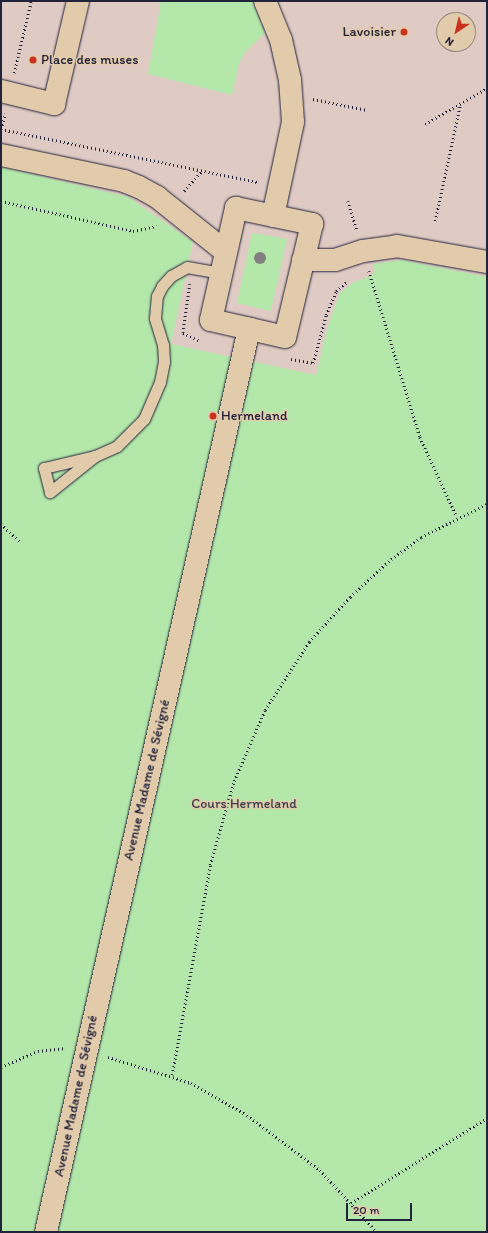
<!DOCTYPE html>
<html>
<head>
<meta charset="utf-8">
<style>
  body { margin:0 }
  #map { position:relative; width:488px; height:1233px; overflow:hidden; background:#e0cbc4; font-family:Itim,sans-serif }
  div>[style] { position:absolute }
  .green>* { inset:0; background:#b3e8aa }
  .path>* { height:2.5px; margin-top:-1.25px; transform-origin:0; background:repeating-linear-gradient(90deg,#22223b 0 1px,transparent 0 4px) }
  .roads { filter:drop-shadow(0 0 1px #22223b) drop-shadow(0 0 1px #22223b) }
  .lane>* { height:11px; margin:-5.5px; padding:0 5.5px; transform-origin:5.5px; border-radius:5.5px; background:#e2cbab }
  .street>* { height:22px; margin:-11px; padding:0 11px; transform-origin:11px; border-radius:11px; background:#e2cbab }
  .secondary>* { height:22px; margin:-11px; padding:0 11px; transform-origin:11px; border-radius:11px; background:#e2cbab }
  .trees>* { width:12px; height:12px; margin:-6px; border-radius:50%; background:#847f82 }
  .dots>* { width:11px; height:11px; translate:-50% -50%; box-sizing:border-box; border:2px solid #e2cbab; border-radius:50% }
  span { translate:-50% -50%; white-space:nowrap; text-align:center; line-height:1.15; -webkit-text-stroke:3px #e2cbab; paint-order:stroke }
  .poi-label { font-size:14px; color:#22223b }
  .right { translate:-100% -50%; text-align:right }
  .left { translate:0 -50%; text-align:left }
  .street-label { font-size:14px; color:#22223b }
  .park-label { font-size:14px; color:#38404c }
  .frame { position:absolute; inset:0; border:2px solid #22223b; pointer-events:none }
  .north { position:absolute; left:436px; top:12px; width:40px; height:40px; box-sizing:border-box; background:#e2cbab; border:1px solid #95877e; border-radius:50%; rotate:215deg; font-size:11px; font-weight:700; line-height:16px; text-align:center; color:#22223b }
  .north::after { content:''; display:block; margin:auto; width:14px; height:18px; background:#c8321e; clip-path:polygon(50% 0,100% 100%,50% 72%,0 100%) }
  .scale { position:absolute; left:346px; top:1203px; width:66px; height:18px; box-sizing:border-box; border:2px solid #22223b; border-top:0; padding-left:5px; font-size:12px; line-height:14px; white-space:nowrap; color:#22223b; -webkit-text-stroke:3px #e2cbab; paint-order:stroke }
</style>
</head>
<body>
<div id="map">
  <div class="green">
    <div style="clip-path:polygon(161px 1px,252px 1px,265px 33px,246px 51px,239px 63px,232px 95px,148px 74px)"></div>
    <div style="clip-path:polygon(1px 167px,128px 197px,193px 242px,171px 344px,316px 375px,328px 326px,340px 293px,352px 283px,370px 276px,375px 272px,373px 264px,401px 260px,487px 277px,487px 1232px,1px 1232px)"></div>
    <div style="clip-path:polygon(252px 233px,287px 239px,271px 311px,237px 303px)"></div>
  </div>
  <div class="path">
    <div style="left:14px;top:73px;width:74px;rotate:-76.7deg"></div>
    <div style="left:313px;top:99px;width:55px;rotate:11.5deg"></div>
    <div style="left:425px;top:124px;width:72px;rotate:-30.1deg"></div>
    <div style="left:1px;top:129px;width:262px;rotate:11.7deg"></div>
    <div style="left:1px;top:129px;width:16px;rotate:-75deg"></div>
    <div style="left:184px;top:191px;width:27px;rotate:-48deg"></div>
    <div style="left:1px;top:201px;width:135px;rotate:12.8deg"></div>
    <div style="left:133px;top:231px;width:24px;rotate:-12deg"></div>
    <div style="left:348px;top:201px;width:31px;rotate:73deg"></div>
    <div style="left:435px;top:221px;width:119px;rotate:-77.8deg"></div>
    <div style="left:369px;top:271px;width:174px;rotate:72.9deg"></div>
    <div style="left:420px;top:437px;width:88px;rotate:65.2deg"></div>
    <div style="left:190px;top:284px;width:49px;rotate:98.1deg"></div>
    <div style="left:183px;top:333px;width:19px;rotate:25deg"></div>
    <div style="left:291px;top:359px;width:22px;rotate:10deg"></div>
    <div style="left:313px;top:363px;width:50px;rotate:-74.8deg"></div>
    <div style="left:326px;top:315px;width:26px;rotate:-67deg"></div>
    <div style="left:336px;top:291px;width:16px;rotate:-40deg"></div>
    <div style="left:1px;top:524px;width:26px;rotate:43deg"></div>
    <div style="left:108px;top:1057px;width:87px;rotate:17.4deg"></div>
    <div style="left:191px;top:1083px;width:64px;rotate:29.7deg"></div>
    <div style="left:247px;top:1115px;width:91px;rotate:37deg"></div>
    <div style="left:320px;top:1170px;width:84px;rotate:47.4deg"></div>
    <div style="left:1px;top:1067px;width:40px;rotate:-23.4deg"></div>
    <div style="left:38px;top:1051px;width:28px;rotate:-6deg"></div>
    <div style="left:172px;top:1075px;width:213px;rotate:-79.7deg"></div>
    <div style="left:210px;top:865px;width:87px;rotate:-74.1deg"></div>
    <div style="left:234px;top:781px;width:77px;rotate:-66.4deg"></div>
    <div style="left:265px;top:710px;width:81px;rotate:-57.1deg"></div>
    <div style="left:309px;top:642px;width:61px;rotate:-47.7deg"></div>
    <div style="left:350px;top:597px;width:56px;rotate:-42.8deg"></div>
    <div style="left:391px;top:559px;width:37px;rotate:-36deg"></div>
    <div style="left:421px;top:537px;width:74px;rotate:-26.6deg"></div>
    <div style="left:351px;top:1203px;width:160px;rotate:-32deg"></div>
  </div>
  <div class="roads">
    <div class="lane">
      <div style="left:95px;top:456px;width:58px;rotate:141.3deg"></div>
      <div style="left:50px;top:492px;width:25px;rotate:-104deg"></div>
      <div style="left:44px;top:468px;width:52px;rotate:-13.2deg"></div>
      <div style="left:95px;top:456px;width:24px;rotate:-24deg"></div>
      <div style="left:117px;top:446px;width:38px;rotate:-45deg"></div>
      <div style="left:144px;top:419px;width:40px;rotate:-66.6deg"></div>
      <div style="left:160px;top:382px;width:20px;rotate:-79deg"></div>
      <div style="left:164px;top:362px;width:17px;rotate:-93deg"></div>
      <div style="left:163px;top:345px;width:28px;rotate:-107deg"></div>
      <div style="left:155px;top:318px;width:22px;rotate:-85deg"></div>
      <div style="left:157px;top:296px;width:11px;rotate:-63deg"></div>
      <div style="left:162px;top:286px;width:13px;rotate:-48deg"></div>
      <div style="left:171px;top:276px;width:18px;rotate:-29deg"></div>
      <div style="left:187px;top:267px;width:36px;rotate:10deg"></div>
    </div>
    <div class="street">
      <div style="left:265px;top:1px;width:42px;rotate:67.7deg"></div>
      <div style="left:281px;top:40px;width:41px;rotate:77.3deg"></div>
      <div style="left:290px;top:80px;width:42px;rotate:85.9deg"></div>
      <div style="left:293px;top:122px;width:96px;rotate:102deg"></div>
      <div style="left:1px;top:91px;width:55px;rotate:13.8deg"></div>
      <div style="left:54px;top:104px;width:106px;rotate:-76.9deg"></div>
    </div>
    <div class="secondary">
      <div style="left:1px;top:155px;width:126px;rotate:11.9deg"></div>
      <div style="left:124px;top:181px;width:16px;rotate:22deg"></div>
      <div style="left:139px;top:187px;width:21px;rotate:29deg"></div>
      <div style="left:157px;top:197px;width:88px;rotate:38.6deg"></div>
      <div style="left:236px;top:208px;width:78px;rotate:11.9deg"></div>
      <div style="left:312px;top:224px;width:116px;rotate:103.4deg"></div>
      <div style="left:285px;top:337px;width:76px;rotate:-167.1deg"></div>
      <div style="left:211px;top:320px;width:115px;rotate:-77.4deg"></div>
      <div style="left:303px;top:260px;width:32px"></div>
      <div style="left:335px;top:260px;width:29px;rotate:-18deg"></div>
      <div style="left:363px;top:251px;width:34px;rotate:-8deg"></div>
      <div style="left:397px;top:246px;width:91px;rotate:10.1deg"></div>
      <div style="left:46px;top:1232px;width:926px;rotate:-77.33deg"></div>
    </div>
  </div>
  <div class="trees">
    <div style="left:260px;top:258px"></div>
  </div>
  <div class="dots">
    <div style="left:404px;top:32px;background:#c8321e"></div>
    <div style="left:33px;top:60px;background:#c8321e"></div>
    <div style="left:213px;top:416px;background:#c8321e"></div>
  </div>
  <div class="poi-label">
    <span class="right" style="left:396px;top:32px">Lavoisier</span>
    <span class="left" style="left:41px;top:60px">Place des muses</span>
    <span class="left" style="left:221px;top:416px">Hermeland</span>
  </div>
  <div class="street-label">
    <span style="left:147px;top:780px;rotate:-77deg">Avenue Madame de Sévigné</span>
    <span style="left:76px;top:1096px;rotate:-78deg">Avenue Madame de Sévigné</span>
  </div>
  <div class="park-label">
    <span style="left:244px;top:804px">Cours Hermeland</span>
  </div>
  <div class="frame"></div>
  <div class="north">N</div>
  <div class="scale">20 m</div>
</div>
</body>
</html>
